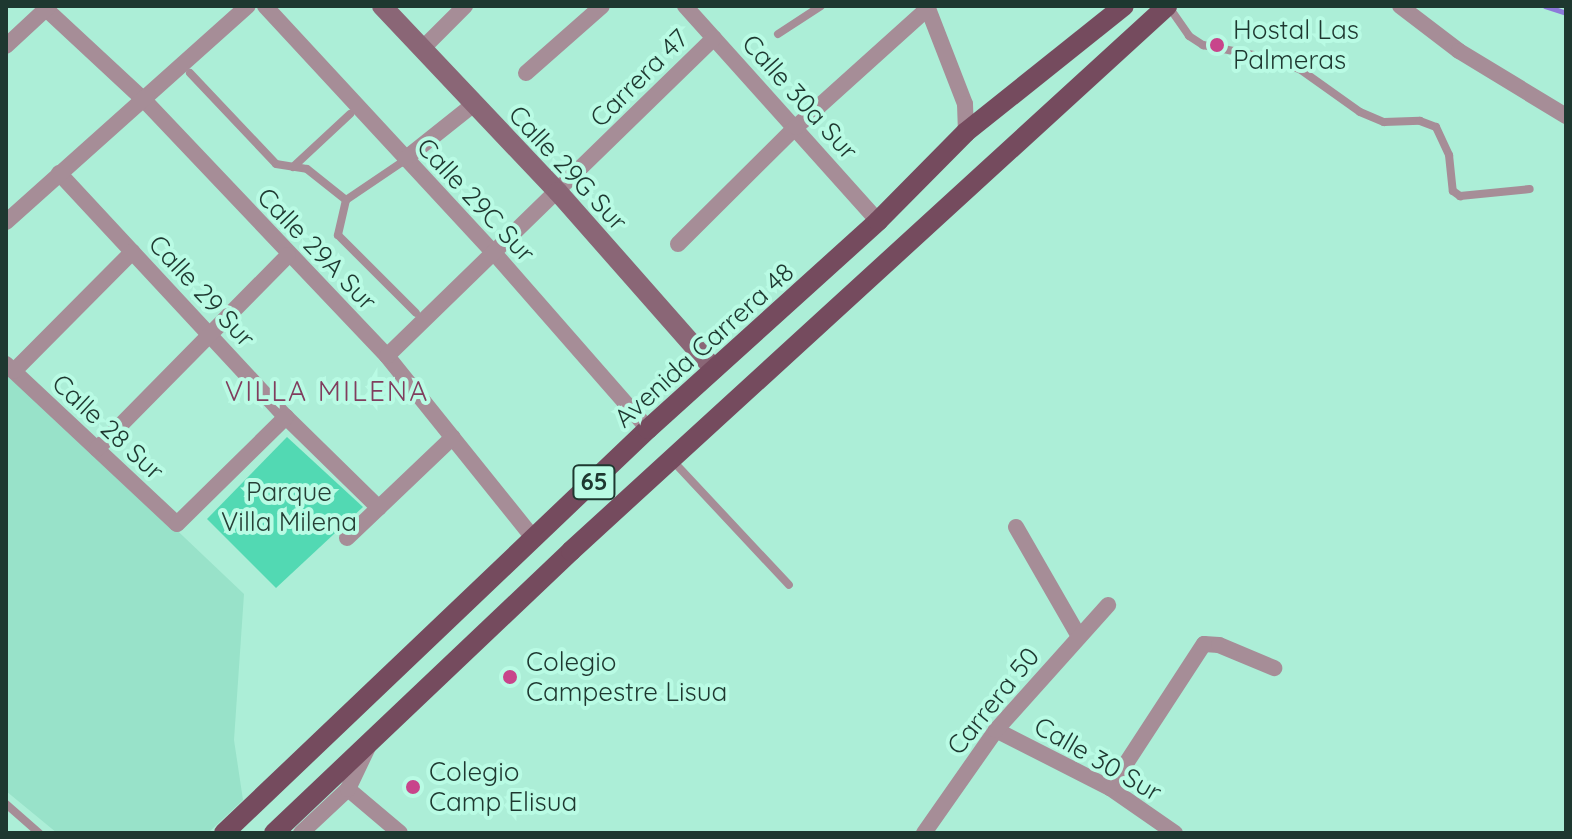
<!DOCTYPE html>
<html>
<head>
<meta charset="utf-8">
<style>
  body { margin:0 }
  #map { position:relative; width:1572px; height:839px; overflow:hidden; background:#aceed7; font-family:Quicksand,sans-serif }
  div>[style] { position:absolute }
  .built>* { inset:0; background:#98e2c9 }
  .green>* { inset:0; background:#52d9b3 }
  .stream>* { height:5px; margin:-2.5px; padding:0 2.5px; transform-origin:2.5px; border-radius:2.5px; background:#8d79da }
  .lane>* { height:8px; margin:-4px; padding:0 4px; transform-origin:4px; border-radius:4px; background:#a68d97 }
  .street>* { height:16px; margin:-8px; padding:0 8px; transform-origin:8px; border-radius:8px; background:#a68d97 }
  .secondary>* { height:20px; margin:-10px; padding:0 10px; transform-origin:10px; border-radius:10px; background:#8a6676 }
  .primary>* { height:20px; margin:-10px; padding:0 10px; transform-origin:10px; border-radius:10px; background:#754b5e }
  .dots>* { width:22px; height:22px; translate:-50% -50%; box-sizing:border-box; border:4px solid #b9fbe4; border-radius:50% }
  span { translate:-50% -50%; white-space:nowrap; text-align:center; line-height:1.15; -webkit-text-stroke:8px #b9fbe4; paint-order:stroke }
  .shield-label span { padding:2px 6px; background:#b9fbe4; border:2px solid; border-radius:6px; -webkit-text-stroke-width:0 }
  .shield-label { font-size:24px; color:#1e3830; font-weight:700 }
  .poi-label { font-size:26px; color:#1e3830 }
  .left { translate:0 -50%; text-align:left }
  .street-label { font-size:26px; color:#1e3830 }
  .park-label { font-size:26px; color:#263f36 }
  .neighbourhood-label { font-size:28px; color:#803e5e; letter-spacing:2px }
  .frame { position:absolute; inset:0; border:8px solid #1e3830; pointer-events:none }
</style>
</head>
<body>
<div id="map">
  <div class="built">
    <div style="clip-path:polygon(6px 368px,244px 594px,234px 740px,243px 800px,208px 833px,57px 833px,6px 791px)"></div>
  </div>
  <div class="green">
    <div style="clip-path:polygon(287px 437px,363px 507px,276px 588px,207px 519px)"></div>
  </div>
  <div class="stream">
    <div style="left:1545px;top:6px;width:22px;rotate:18deg"></div>
  </div>
  <div class="lane">
    <div style="left:1169px;top:7px;width:35px;rotate:55deg"></div>
    <div style="left:1189px;top:36px;width:17px;rotate:33deg"></div>
    <div style="left:1203px;top:45px;width:72px;rotate:11.2deg"></div>
    <div style="left:1274px;top:59px;width:29px;rotate:22deg"></div>
    <div style="left:1301px;top:70px;width:72px;rotate:35.4deg"></div>
    <div style="left:1360px;top:112px;width:26px;rotate:23deg"></div>
    <div style="left:1384px;top:122px;width:36px;rotate:-2deg"></div>
    <div style="left:1420px;top:121px;width:17px;rotate:21deg"></div>
    <div style="left:1436px;top:127px;width:31px;rotate:65deg"></div>
    <div style="left:1449px;top:155px;width:36px;rotate:84deg"></div>
    <div style="left:1453px;top:191px;width:9px;rotate:36deg"></div>
    <div style="left:1460px;top:196px;width:70px;rotate:-5.7deg"></div>
    <div style="left:778px;top:34px;width:51px;rotate:-33.1deg"></div>
    <div style="left:190px;top:73px;width:125px;rotate:46.6deg"></div>
    <div style="left:276px;top:164px;width:31px;rotate:9deg"></div>
    <div style="left:307px;top:169px;width:50px;rotate:38.5deg"></div>
    <div style="left:346px;top:200px;width:71px;rotate:-34.1deg"></div>
    <div style="left:293px;top:167px;width:78px;rotate:-42.9deg"></div>
    <div style="left:346px;top:200px;width:36px;rotate:103deg"></div>
    <div style="left:338px;top:235px;width:110px;rotate:45deg"></div>
    <div style="left:672px;top:460px;width:171px;rotate:46.9deg"></div>
    <div style="left:6px;top:804px;width:44px;rotate:41.3deg"></div>
  </div>
  <div class="street">
    <div style="left:265px;top:6px;width:338px;rotate:47.2deg"></div>
    <div style="left:495px;top:254px;width:232px;rotate:48.8deg"></div>
    <div style="left:685px;top:6px;width:289px;rotate:48.1deg"></div>
    <div style="left:927px;top:6px;width:105px;rotate:68.8deg"></div>
    <div style="left:965px;top:104px;width:28px;rotate:88deg"></div>
    <div style="left:1400px;top:6px;width:74px;rotate:37.3deg"></div>
    <div style="left:1459px;top:51px;width:125px;rotate:31.3deg"></div>
    <div style="left:46px;top:9px;width:135px;rotate:42.9deg"></div>
    <div style="left:145px;top:101px;width:352px;rotate:46.5deg"></div>
    <div style="left:387px;top:356px;width:235px;rotate:51.2deg"></div>
    <div style="left:6px;top:46px;width:59px;rotate:-42.9deg"></div>
    <div style="left:422px;top:49px;width:61px;rotate:-45deg"></div>
    <div style="left:526px;top:73px;width:101px;rotate:-41.4deg"></div>
    <div style="left:405px;top:159px;width:87px;rotate:-38.5deg"></div>
    <div style="left:59px;top:173px;width:333px;rotate:47.1deg"></div>
    <div style="left:286px;top:417px;width:130px;rotate:44.4deg"></div>
    <div style="left:6px;top:222px;width:324px;rotate:-41.8deg"></div>
    <div style="left:678px;top:244px;width:166px;rotate:-44.8deg"></div>
    <div style="left:796px;top:127px;width:178px;rotate:-42deg"></div>
    <div style="left:387px;top:356px;width:456px;rotate:-44.2deg"></div>
    <div style="left:6px;top:364px;width:234px;rotate:43.1deg"></div>
    <div style="left:177px;top:524px;width:153px;rotate:-44.5deg"></div>
    <div style="left:14px;top:371px;width:168px;rotate:-45.2deg"></div>
    <div style="left:97px;top:449px;width:272px;rotate:-45.4deg"></div>
    <div style="left:1016px;top:527px;width:125px;rotate:60.1deg"></div>
    <div style="left:347px;top:538px;width:146px;rotate:-43.6deg"></div>
    <div style="left:996px;top:730px;width:128px;rotate:27deg"></div>
    <div style="left:1110px;top:788px;width:79px;rotate:34.7deg"></div>
    <div style="left:1110px;top:788px;width:172px;rotate:-56.9deg"></div>
    <div style="left:1204px;top:644px;width:15px;rotate:4deg"></div>
    <div style="left:1219px;top:645px;width:60px;rotate:22.7deg"></div>
    <div style="left:348px;top:789px;width:68px;rotate:40.2deg"></div>
    <div style="left:301px;top:833px;width:64px;rotate:-43.1deg"></div>
    <div style="left:348px;top:789px;width:47px;rotate:-64.5deg"></div>
    <div style="left:924px;top:833px;width:126px;rotate:-55deg"></div>
    <div style="left:996px;top:730px;width:168px;rotate:-48.1deg"></div>
  </div>
  <div class="secondary">
    <div style="left:382px;top:6px;width:256px;rotate:46.6deg"></div>
    <div style="left:558px;top:192px;width:236px;rotate:48.6deg"></div>
  </div>
  <div class="primary">
    <div style="left:224px;top:833px;width:586px;rotate:-43.62deg"></div>
    <div style="left:648px;top:429px;width:310px;rotate:-42.1deg"></div>
    <div style="left:878px;top:221px;width:125px;rotate:-45.3deg"></div>
    <div style="left:966px;top:132px;width:202px;rotate:-38.6deg"></div>
    <div style="left:274px;top:833px;width:410px;rotate:-43.5deg"></div>
    <div style="left:571px;top:551px;width:808px;rotate:-42.44deg"></div>
  </div>
  <div class="dots">
    <div style="left:1217px;top:45px;background:#c8458b"></div>
    <div style="left:510px;top:677px;background:#c8458b"></div>
    <div style="left:413px;top:787px;background:#c8458b"></div>
  </div>
  <div class="shield-label">
    <span style="left:594px;top:482px">65</span>
  </div>
  <div class="poi-label">
    <span class="left" style="left:1233px;top:45px">Hostal Las<br>Palmeras</span>
    <span class="left" style="left:526px;top:677px">Colegio<br>Campestre Lisua</span>
    <span class="left" style="left:429px;top:787px">Colegio<br>Camp Elisua</span>
  </div>
  <div class="street-label">
    <span style="left:639px;top:78px;rotate:-45deg">Carrera 47</span>
    <span style="left:800px;top:97px;rotate:48deg">Calle 30a Sur</span>
    <span style="left:568px;top:168px;rotate:47deg">Calle 29G Sur</span>
    <span style="left:476px;top:200px;rotate:47deg">Calle 29C Sur</span>
    <span style="left:317px;top:249px;rotate:46deg">Calle 29A Sur</span>
    <span style="left:202px;top:291px;rotate:47deg">Calle 29 Sur</span>
    <span style="left:704px;top:345px;rotate:-42deg">Avenida Carrera 48</span>
    <span style="left:108px;top:427px;rotate:43deg">Calle 28 Sur</span>
    <span style="left:993px;top:701px;rotate:-51deg">Carrera 50</span>
    <span style="left:1098px;top:759px;rotate:30deg">Calle 30 Sur</span>
  </div>
  <div class="park-label">
    <span style="left:289px;top:507px">Parque<br>Villa Milena</span>
  </div>
  <div class="neighbourhood-label">
    <span style="left:327px;top:391px">VILLA MILENA</span>
  </div>
  <div class="frame"></div>
</div>
</body>
</html>
